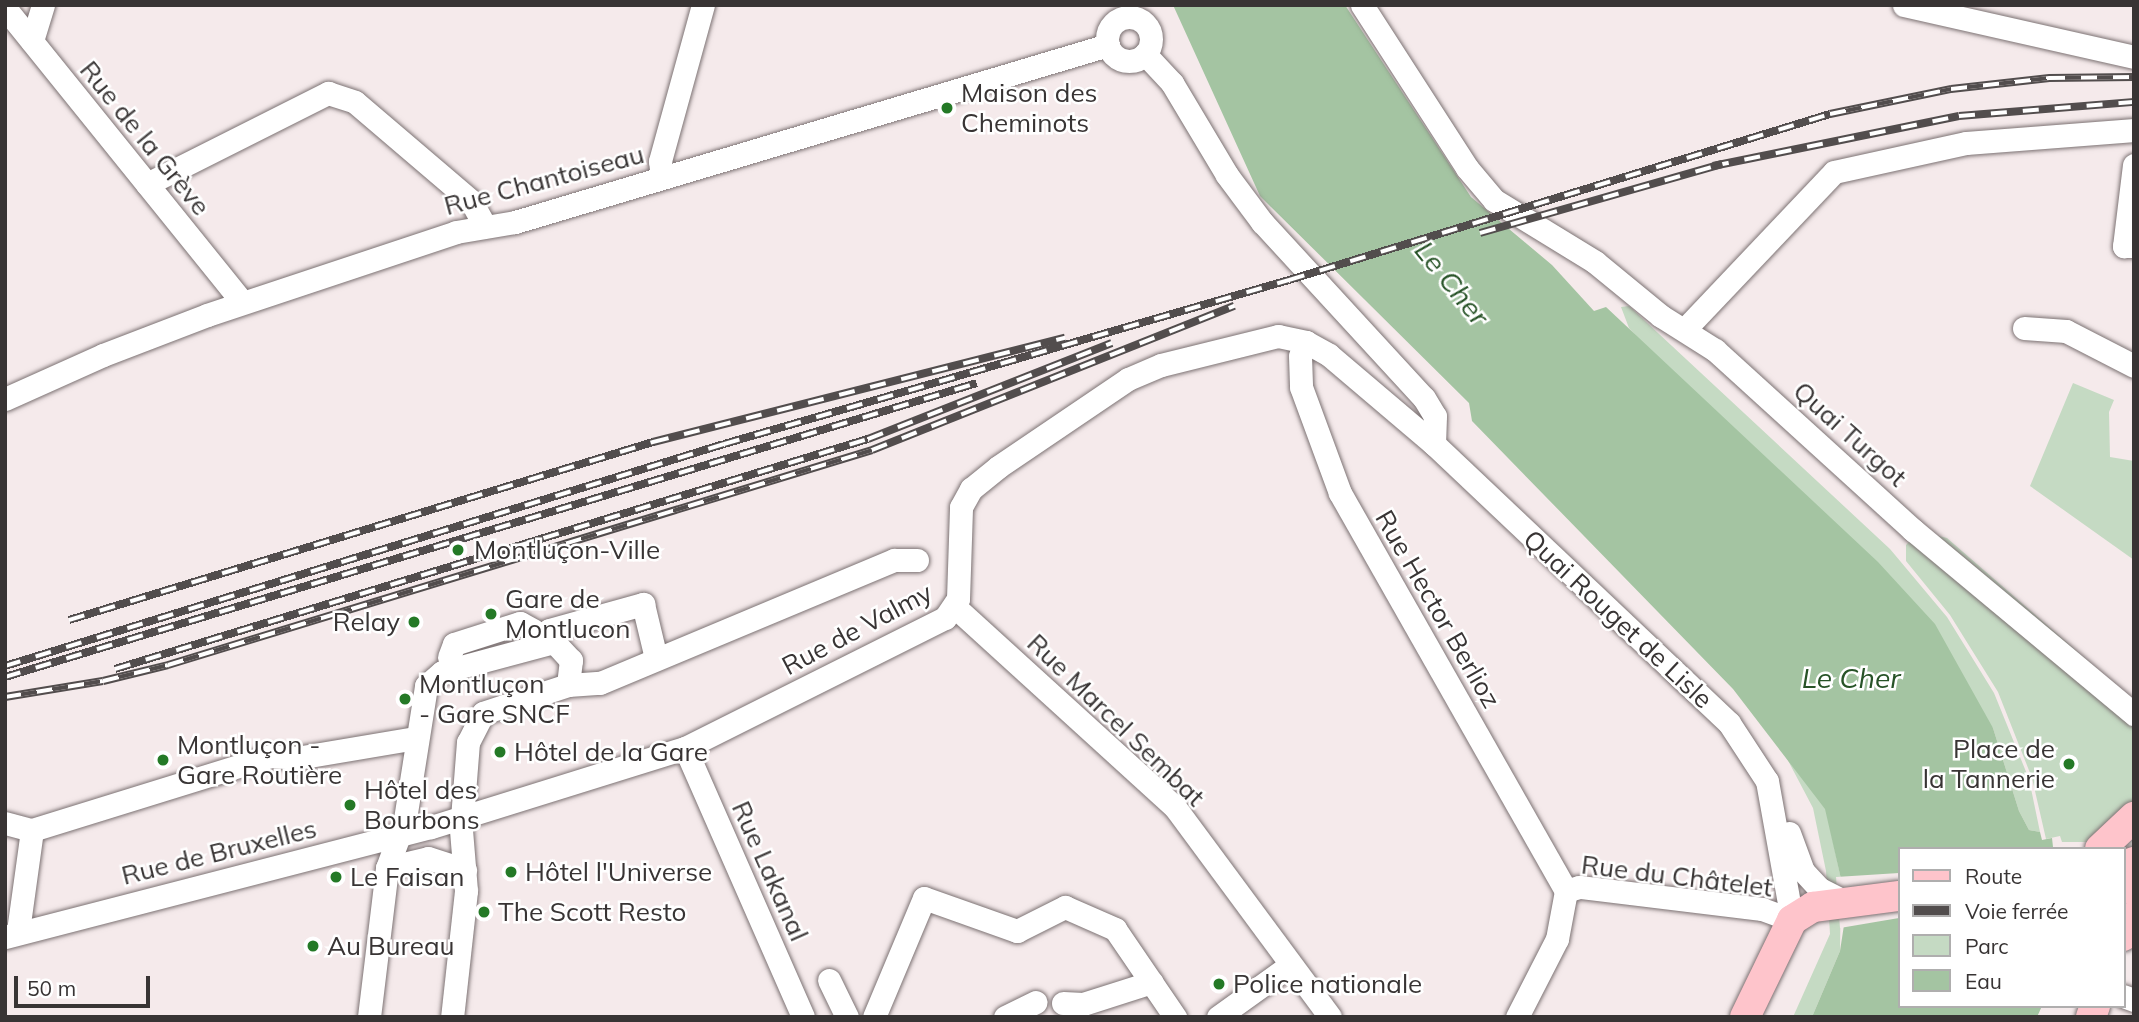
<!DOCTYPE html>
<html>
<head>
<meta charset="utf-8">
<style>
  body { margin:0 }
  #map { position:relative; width:2139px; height:1022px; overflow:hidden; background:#f5eaeb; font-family:Mulish,sans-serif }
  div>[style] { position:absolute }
  .green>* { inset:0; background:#c5dac3 }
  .water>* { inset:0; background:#a4c4a2 }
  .pier>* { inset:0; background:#f5eaeb }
  .roads { filter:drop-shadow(0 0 2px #7c7273) drop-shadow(0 0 2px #7c7273) }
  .minor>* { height:23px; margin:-11.5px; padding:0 11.5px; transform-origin:11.5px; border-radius:11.5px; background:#fff }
  .minor>.ring { margin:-11.5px; padding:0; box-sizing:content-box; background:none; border:23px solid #fff; border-radius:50% }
  .major>* { height:30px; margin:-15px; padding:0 15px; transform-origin:15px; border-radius:15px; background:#fec4cb }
  .rail>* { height:8px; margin-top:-4px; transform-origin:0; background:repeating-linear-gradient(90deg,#fff 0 16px,#524d4d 0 32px); box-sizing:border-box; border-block:2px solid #524d4d }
  .dots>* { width:19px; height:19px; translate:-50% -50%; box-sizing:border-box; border:4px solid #fff; border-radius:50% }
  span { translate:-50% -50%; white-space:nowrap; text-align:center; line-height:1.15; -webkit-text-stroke:5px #fff; paint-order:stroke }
  .poi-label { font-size:26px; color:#383434 }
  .left { translate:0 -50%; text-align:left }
  .right { translate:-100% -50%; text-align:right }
  .street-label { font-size:26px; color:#383434 }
  .water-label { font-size:28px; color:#275327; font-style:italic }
  .frame { position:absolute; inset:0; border:7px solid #383434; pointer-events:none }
  .legend { position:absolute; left:1898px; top:847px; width:228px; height:161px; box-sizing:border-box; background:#fff; border:2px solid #afaeae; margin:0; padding:9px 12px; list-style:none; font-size:21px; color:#383434 }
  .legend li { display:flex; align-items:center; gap:14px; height:35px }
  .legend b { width:35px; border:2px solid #afaeae }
  .scale { position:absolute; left:14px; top:976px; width:136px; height:32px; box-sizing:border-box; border:4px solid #383434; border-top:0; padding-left:9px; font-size:21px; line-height:24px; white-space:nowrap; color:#383434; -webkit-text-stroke:5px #fff; paint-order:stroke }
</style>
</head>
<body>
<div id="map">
  <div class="green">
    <div style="clip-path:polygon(1629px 306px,1890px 549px,1947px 617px,1994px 693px,2029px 779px,2040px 832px,2029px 830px,2019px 811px,1993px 728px,1629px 328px,1621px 307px)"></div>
    <div style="clip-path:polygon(2073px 383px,2114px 400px,2109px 412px,2110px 457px,2134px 461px,2134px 560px,2030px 486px)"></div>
    <div style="clip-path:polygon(1919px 531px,1947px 538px,2134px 701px,2134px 809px,2100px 842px,2062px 842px,2060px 836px,2046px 839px,2032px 778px,1998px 692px,1950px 615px,1906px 561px,1906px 545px)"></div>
    <div style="clip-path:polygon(1783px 751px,1826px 809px,1841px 879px,1840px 951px,1812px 1017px,1793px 1017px,1830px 934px,1826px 871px,1813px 808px)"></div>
  </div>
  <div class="water">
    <div style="clip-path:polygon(1173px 5px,1345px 5px,1471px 197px,1552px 265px,1594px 311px,1606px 307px,1878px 562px,1935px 624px,1993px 728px,2019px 811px,2029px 830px,2040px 832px,2042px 840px,2052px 838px,2053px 847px,1899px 849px,1899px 1006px,2042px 1006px,2037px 1017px,1812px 1017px,1840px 951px,1844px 925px,1841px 879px,1825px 809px,1733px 689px,1472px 421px,1469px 403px,1260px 196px)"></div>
  </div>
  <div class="pier">
    <div style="clip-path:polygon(1899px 873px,1899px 918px,1840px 928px,1836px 877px)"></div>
  </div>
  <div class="roads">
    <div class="minor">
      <div style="left:1362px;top:5px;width:194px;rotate:57.2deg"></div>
      <div style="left:1467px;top:168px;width:42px;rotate:49.8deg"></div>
      <div style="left:1494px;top:200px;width:119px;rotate:31.5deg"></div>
      <div style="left:1595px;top:262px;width:85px;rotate:39.3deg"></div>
      <div style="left:1661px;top:316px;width:64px;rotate:32.2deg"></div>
      <div style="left:1715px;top:350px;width:268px;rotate:42.3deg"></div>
      <div style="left:1913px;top:530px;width:288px;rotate:39.8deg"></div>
      <div style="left:1904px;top:5px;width:236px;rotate:12.7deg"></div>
      <div style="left:5px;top:8px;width:378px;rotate:51.1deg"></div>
      <div class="ring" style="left:1107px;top:17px;width:21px;height:21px"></div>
      <div style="left:32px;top:41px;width:38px;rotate:-73deg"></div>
      <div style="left:1145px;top:54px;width:40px;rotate:47deg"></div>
      <div style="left:1172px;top:83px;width:107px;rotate:59.1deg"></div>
      <div style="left:1227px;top:175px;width:59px;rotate:53.3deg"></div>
      <div style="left:1262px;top:222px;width:239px;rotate:47.4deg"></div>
      <div style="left:1424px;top:398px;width:21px;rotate:59deg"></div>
      <div style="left:1435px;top:416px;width:28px;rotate:92deg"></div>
      <div style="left:2134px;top:165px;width:82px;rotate:97deg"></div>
      <div style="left:2124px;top:246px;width:10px"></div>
      <div style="left:662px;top:177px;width:16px;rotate:-97deg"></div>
      <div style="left:660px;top:161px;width:162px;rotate:-74.6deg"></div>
      <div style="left:147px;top:184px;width:203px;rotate:-26.7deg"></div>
      <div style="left:328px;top:93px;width:28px;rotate:18deg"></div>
      <div style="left:355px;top:102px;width:153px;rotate:40.5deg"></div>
      <div style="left:471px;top:201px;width:29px;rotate:61deg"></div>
      <div style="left:2024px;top:328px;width:42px;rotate:4.1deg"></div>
      <div style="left:2066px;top:331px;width:76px;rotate:27.2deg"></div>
      <div style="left:1685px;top:329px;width:216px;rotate:-46.5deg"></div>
      <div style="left:1834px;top:172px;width:135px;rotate:-12.4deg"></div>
      <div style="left:1966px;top:143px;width:169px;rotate:-4.4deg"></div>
      <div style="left:1306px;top:342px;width:15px;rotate:113deg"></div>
      <div style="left:1300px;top:356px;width:31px;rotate:88deg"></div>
      <div style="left:1301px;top:387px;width:113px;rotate:69.8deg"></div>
      <div style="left:1340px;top:493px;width:458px;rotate:60.4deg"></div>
      <div style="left:5px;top:399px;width:107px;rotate:-24.2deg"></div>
      <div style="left:103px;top:355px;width:111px;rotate:-21deg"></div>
      <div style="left:207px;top:315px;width:262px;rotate:-18.4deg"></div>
      <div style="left:456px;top:232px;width:60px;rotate:-9.6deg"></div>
      <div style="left:515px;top:222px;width:619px;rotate:-16.62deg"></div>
      <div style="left:955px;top:607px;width:296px;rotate:42.3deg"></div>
      <div style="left:1174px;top:806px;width:262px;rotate:53.5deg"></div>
      <div style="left:540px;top:636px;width:8px;rotate:40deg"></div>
      <div style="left:546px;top:641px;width:11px;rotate:-75deg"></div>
      <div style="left:549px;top:630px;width:98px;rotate:-15.5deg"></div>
      <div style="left:643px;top:604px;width:56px;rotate:76.5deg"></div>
      <div style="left:449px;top:657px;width:14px;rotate:-69deg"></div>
      <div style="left:454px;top:644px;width:69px;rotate:-17.7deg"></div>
      <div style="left:520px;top:623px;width:15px;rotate:28deg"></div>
      <div style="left:568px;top:685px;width:32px;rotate:-4deg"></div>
      <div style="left:600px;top:683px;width:319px;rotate:-22.7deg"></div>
      <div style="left:894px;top:560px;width:23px"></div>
      <div style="left:685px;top:748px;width:294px;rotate:66.3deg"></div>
      <div style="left:5px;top:823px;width:28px;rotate:15deg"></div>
      <div style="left:1789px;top:833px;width:40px;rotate:69.8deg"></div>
      <div style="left:1803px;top:871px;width:25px;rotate:47deg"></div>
      <div style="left:1820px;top:889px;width:31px;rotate:27deg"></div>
      <div style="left:387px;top:868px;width:42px;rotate:-13.7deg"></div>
      <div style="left:428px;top:858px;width:39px;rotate:18deg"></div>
      <div style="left:18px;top:931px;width:102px;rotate:-82.1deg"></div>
      <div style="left:32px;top:830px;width:250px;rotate:-17.2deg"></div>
      <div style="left:271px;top:756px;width:26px;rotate:4deg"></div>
      <div style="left:297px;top:758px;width:120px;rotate:-9.6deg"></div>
      <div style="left:5px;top:937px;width:440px;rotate:-14.5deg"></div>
      <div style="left:431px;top:827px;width:266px;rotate:-17.3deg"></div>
      <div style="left:685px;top:748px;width:291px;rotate:-26.6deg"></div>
      <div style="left:945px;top:618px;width:23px;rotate:-56deg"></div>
      <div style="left:958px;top:599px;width:92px;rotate:-88.1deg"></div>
      <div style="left:961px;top:507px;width:21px;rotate:-61deg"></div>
      <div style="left:971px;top:489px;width:35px;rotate:-39deg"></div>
      <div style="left:998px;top:467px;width:157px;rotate:-34.1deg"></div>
      <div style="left:1128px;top:379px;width:36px;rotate:-23deg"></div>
      <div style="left:1161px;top:365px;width:121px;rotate:-13.9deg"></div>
      <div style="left:1278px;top:336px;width:29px;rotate:12deg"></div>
      <div style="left:1306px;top:342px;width:26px;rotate:29deg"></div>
      <div style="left:1329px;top:355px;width:138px;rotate:40.3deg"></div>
      <div style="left:1434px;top:444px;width:406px;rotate:43.4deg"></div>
      <div style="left:1729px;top:723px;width:69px;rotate:56.8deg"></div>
      <div style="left:1767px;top:781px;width:141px;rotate:79.8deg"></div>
      <div style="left:1792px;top:920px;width:32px;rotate:-160deg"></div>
      <div style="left:1762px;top:909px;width:184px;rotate:-173.1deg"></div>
      <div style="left:1579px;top:887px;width:14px;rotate:163deg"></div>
      <div style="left:829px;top:980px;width:41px;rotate:64.1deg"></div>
      <div style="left:2123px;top:996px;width:12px;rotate:20deg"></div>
      <div style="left:1063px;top:1003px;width:20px;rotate:3deg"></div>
      <div style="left:1083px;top:1004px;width:72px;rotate:-17.7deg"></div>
      <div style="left:369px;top:1017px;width:150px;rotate:-83.1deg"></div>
      <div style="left:387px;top:868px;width:52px;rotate:-69.8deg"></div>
      <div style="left:405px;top:819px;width:135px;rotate:-81deg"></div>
      <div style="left:426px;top:686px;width:21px;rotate:-41deg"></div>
      <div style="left:442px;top:672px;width:116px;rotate:-15deg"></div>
      <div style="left:554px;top:642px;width:25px;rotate:47deg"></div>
      <div style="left:571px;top:660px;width:25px;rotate:97deg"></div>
      <div style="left:568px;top:685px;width:89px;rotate:161.8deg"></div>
      <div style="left:483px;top:713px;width:33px;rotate:117deg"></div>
      <div style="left:468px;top:742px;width:88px;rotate:94.5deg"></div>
      <div style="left:461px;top:830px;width:61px;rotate:85.3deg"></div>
      <div style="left:466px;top:891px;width:127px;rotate:96.3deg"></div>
      <div style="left:874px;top:1017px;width:129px;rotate:-67.2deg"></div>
      <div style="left:924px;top:898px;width:99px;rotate:19.5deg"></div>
      <div style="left:1017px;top:931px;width:54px;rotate:-26.6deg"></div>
      <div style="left:1065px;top:907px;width:55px;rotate:23.7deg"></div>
      <div style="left:1115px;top:929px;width:107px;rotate:55.7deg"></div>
      <div style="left:1005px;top:1017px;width:34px;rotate:-26deg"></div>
      <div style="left:1218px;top:1017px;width:87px;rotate:-35.7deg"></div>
      <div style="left:1517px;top:1017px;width:88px;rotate:-62.9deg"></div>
      <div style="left:1557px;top:939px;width:49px;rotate:-79.4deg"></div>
    </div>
    <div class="major">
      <div style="left:2100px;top:849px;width:47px;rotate:-43.3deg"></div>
      <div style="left:2123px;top:866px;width:12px;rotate:-20deg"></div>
      <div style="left:2123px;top:886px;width:12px;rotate:20deg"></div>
      <div style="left:2123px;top:936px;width:23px;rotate:-61deg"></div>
      <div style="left:1745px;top:1017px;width:108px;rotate:-64.1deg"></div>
      <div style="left:1792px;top:920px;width:25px;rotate:-32deg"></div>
      <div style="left:1813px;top:907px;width:87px;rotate:-7.3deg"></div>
      <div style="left:2091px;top:1017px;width:12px;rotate:-70deg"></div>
    </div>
  </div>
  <div class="rail">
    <div style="left:1713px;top:166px;width:251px;rotate:-11.5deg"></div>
    <div style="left:1959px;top:116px;width:176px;rotate:-4.6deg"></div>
    <div style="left:1480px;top:233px;width:252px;rotate:-15.9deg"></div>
    <div style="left:69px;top:620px;width:611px;rotate:-16.95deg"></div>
    <div style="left:653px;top:442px;width:425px;rotate:-14.2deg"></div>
    <div style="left:5px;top:666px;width:752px;rotate:-17.16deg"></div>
    <div style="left:724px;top:444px;width:588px;rotate:-16.19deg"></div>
    <div style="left:1289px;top:280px;width:566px;rotate:-17.06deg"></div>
    <div style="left:1830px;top:114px;width:124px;rotate:-11.7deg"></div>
    <div style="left:1951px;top:89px;width:99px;rotate:-6.4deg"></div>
    <div style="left:2049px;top:78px;width:85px;rotate:-0.7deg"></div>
    <div style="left:115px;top:669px;width:787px;rotate:-16.99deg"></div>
    <div style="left:868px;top:439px;width:262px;rotate:-21.5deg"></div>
    <div style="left:5px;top:677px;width:1015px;rotate:-16.83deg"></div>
    <div style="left:5px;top:697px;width:99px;rotate:-9.3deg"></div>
    <div style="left:103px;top:681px;width:67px;rotate:-13.8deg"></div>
    <div style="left:168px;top:665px;width:736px;rotate:-16.98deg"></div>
    <div style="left:872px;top:450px;width:390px;rotate:-21.7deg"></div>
  </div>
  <div class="dots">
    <div style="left:947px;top:108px;background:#247926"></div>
    <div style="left:458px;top:550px;background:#247926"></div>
    <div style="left:491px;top:614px;background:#247926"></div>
    <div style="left:414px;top:622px;background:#247926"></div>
    <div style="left:405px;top:699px;background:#247926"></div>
    <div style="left:500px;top:752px;background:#247926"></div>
    <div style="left:163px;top:760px;background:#247926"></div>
    <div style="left:2069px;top:764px;background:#247926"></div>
    <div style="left:350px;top:805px;background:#247926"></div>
    <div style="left:511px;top:872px;background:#247926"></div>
    <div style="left:336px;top:877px;background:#247926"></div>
    <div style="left:484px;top:912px;background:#247926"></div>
    <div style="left:313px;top:946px;background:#247926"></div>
    <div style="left:1219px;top:984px;background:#247926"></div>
  </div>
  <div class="poi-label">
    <span class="left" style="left:961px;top:108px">Maison des<br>Cheminots</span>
    <span class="left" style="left:474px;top:550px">Montluçon-Ville</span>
    <span class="left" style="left:505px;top:614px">Gare de<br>Montlucon</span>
    <span class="right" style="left:400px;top:622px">Relay</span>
    <span class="left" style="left:419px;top:699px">Montluçon<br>- Gare SNCF</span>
    <span class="left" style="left:177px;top:760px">Montluçon -<br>Gare Routière</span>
    <span class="right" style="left:2055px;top:764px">Place de<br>la Tannerie</span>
    <span class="left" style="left:514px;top:752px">Hôtel de la Gare</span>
    <span class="left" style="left:364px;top:805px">Hôtel des<br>Bourbons</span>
    <span class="left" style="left:525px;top:872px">Hôtel l'Universe</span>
    <span class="left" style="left:350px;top:877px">Le Faisan</span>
    <span class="left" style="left:498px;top:912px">The Scott Resto</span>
    <span class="left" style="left:327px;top:946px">Au Bureau</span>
    <span class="left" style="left:1233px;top:984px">Police nationale</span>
  </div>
  <div class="street-label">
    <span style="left:145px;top:138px;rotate:51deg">Rue de la Grève</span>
    <span style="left:544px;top:180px;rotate:-15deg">Rue Chantoiseau</span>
    <span style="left:1850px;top:434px;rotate:42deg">Quai Turgot</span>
    <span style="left:1438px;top:609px;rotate:60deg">Rue Hector Berlioz</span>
    <span style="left:1618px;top:619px;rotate:43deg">Quai Rouget de Lisle</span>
    <span style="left:857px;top:629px;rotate:-28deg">Rue de Valmy</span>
    <span style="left:1116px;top:720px;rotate:44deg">Rue Marcel Sembat</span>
    <span style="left:219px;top:852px;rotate:-14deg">Rue de Bruxelles</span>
    <span style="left:770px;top:871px;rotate:66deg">Rue Lakanal</span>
    <span style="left:1677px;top:876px;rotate:7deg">Rue du Châtelet</span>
  </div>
  <div class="water-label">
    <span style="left:1452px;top:283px;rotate:51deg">Le Cher</span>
    <span style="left:1851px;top:678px">Le Cher</span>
  </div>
  <div class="frame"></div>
  <ul class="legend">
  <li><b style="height:9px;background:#fec4cb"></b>Route</li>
  <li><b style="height:9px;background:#524d4d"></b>Voie ferrée</li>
  <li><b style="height:19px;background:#c5dac3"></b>Parc</li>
  <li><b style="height:19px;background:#a4c4a2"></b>Eau</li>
  </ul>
  <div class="scale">50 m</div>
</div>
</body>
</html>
